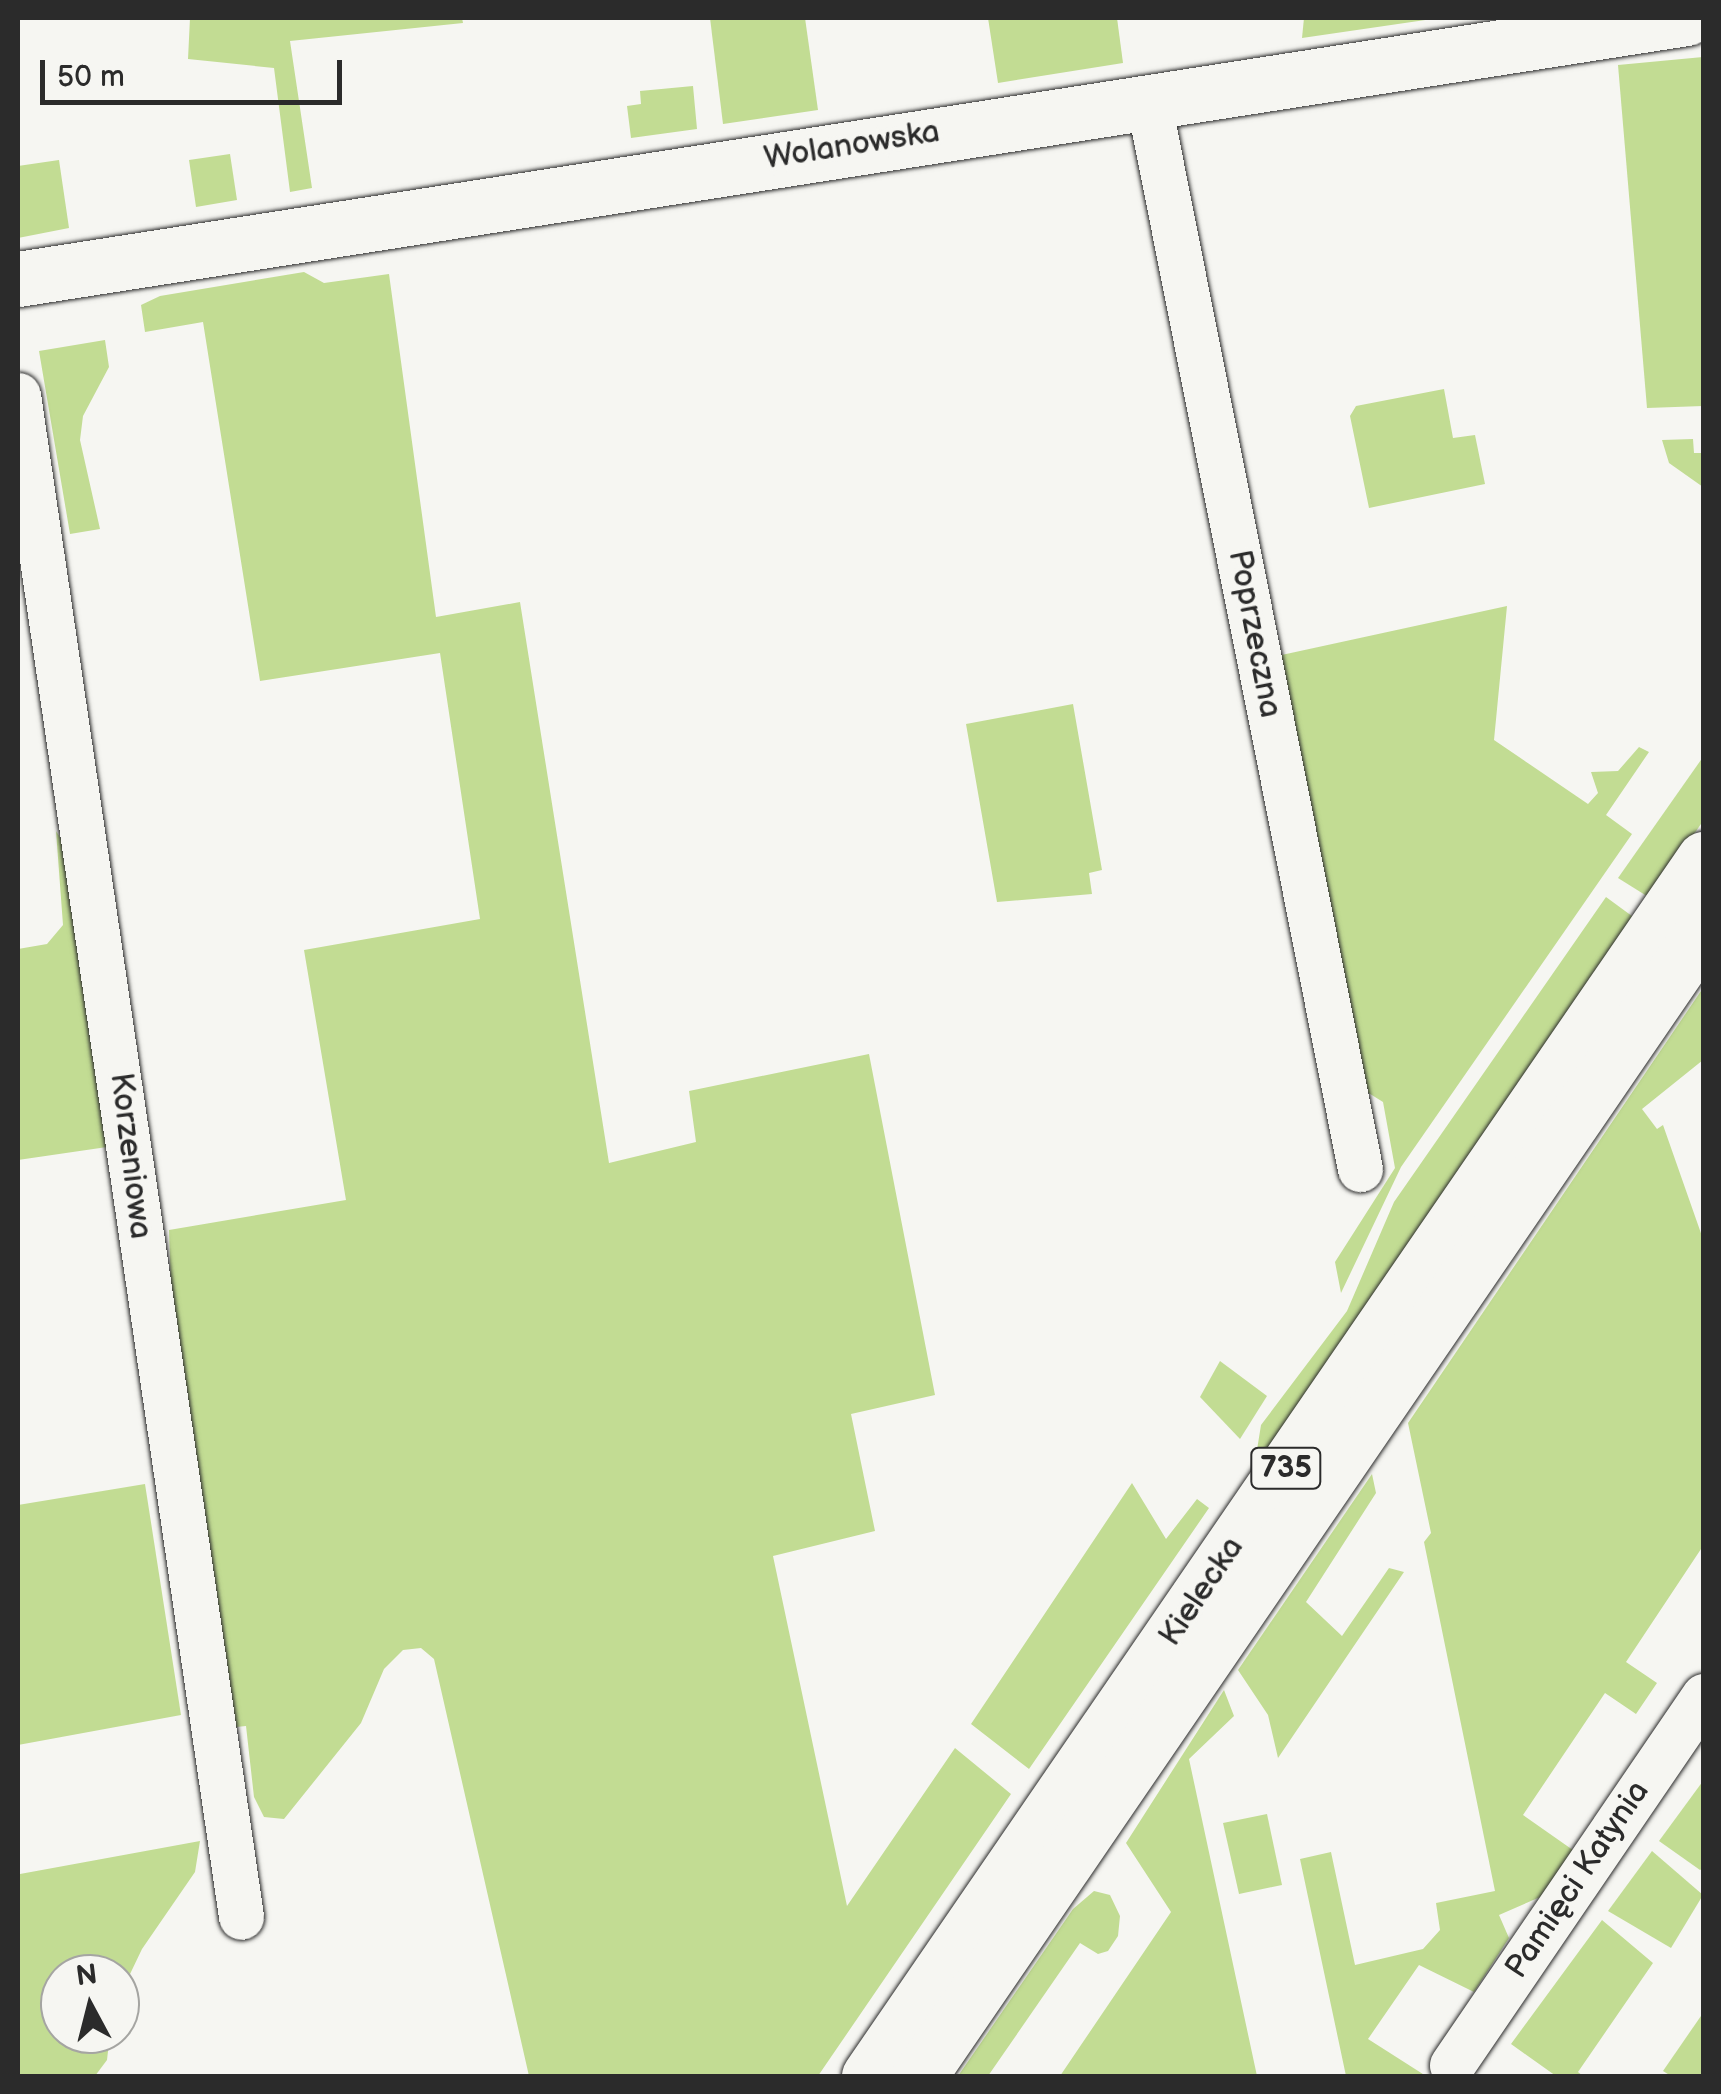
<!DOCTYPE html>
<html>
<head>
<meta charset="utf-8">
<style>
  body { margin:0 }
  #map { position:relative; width:1721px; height:2094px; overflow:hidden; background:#f6f6f2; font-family:"Balsamiq Sans",sans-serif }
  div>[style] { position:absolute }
  .green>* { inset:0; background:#c2dc93 }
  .roads { filter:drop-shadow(0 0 2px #2b2b2b) drop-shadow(0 0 2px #2b2b2b) }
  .minor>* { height:45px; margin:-22.5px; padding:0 22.5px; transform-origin:22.5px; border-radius:22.5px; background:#f6f6f2 }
  .tertiary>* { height:55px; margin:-27.5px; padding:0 27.5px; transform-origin:27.5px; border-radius:27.5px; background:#f6f6f2 }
  .primary>* { height:55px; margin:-27.5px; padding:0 27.5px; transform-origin:27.5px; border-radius:27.5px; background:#f6f6f2 }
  span { translate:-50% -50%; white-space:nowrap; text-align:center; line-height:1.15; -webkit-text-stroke:8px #f6f6f2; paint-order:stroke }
  .shield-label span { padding:2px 8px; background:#f6f6f2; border:2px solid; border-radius:8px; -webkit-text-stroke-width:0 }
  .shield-label { font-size:30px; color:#2b2b2b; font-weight:700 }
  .street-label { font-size:32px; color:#2b2b2b }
  .frame { position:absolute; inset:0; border:20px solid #2b2b2b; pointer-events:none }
  .north { position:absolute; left:40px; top:1954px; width:100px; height:100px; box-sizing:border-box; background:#f6f6f2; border:2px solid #a5a5a2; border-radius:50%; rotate:353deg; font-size:28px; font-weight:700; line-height:40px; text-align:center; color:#2b2b2b }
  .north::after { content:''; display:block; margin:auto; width:35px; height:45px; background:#2b2b2b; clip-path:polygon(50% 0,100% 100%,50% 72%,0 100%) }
  .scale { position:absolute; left:40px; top:60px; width:302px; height:45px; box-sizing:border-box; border:5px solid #2b2b2b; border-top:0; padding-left:12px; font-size:30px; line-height:35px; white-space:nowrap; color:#2b2b2b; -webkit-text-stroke:8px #f6f6f2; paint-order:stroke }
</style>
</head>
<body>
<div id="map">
  <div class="green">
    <div style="clip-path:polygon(190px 18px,462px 18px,463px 23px,290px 41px,312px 188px,290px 192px,274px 68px,188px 59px)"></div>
    <div style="clip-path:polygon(710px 18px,805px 18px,818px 110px,723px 124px)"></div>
    <div style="clip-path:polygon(988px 18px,1117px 18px,1123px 63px,998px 83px)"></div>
    <div style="clip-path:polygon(1304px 18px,1439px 18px,1302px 38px)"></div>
    <div style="clip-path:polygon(1703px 57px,1703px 406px,1647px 408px,1618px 65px)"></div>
    <div style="clip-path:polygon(693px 86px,697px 129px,631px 138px,627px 106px,641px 104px,640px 91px)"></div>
    <div style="clip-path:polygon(230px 154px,237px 200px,196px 207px,189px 160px)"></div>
    <div style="clip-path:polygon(59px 160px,69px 228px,18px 238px,18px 166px)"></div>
    <div style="clip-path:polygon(304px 272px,324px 283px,389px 274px,436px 617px,520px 602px,609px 1163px,696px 1142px,689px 1091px,869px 1054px,935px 1395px,851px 1414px,875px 1531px,773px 1556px,847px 1906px,955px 1748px,1011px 1794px,818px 2076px,529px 2076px,434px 1659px,421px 1648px,403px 1650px,384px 1669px,361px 1723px,284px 1819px,264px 1817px,254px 1797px,246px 1726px,226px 1728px,173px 1350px,169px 1230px,346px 1200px,304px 950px,480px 919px,440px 653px,260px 681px,203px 322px,145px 332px,141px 305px,160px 296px)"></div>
    <div style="clip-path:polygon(105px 340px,109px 367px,83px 416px,80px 440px,100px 529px,70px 534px,39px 351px)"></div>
    <div style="clip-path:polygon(1444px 389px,1453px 438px,1475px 435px,1485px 484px,1369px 508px,1350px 416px,1356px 406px)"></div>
    <div style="clip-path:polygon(1693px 439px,1694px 453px,1703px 453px,1703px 487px,1669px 463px,1662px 440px)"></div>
    <div style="clip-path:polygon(1507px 606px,1494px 740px,1588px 804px,1598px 793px,1591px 772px,1618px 771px,1639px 747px,1649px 752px,1606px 815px,1632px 834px,1401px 1167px,1341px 1293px,1335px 1262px,1395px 1168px,1383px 1102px,1367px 1092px,1277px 656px)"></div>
    <div style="clip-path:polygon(1073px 704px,1102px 870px,1089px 873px,1092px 894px,997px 902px,966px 724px)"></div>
    <div style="clip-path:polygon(1703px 757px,1703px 821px,1650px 898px,1618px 878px)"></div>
    <div style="clip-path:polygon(56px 831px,67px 848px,107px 1147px,18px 1160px,18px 949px,47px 944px,63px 925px)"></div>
    <div style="clip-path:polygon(1606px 897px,1636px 919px,1272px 1453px,1256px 1456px,1261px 1425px,1347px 1311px,1394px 1202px)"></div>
    <div style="clip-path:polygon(1703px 988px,1703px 1060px,1642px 1109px,1657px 1129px,1663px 1125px,1703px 1239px,1703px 1546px,1626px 1662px,1657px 1683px,1636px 1714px,1605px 1693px,1523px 1815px,1580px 1855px,1554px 1891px,1499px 1915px,1509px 1938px,1474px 1992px,1419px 1965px,1368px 2039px,1426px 2076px,1346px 2076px,1300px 1859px,1331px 1852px,1355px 1965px,1423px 1949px,1440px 1930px,1436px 1903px,1495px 1891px,1424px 1542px,1431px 1533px,1408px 1423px)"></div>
    <div style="clip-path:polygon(1220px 1361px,1267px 1396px,1240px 1439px,1200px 1397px)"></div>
    <div style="clip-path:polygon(1372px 1474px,1376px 1493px,1306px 1602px,1342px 1636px,1389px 1568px,1404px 1572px,1278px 1758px,1268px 1715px,1238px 1670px)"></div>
    <div style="clip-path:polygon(1132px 1483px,1166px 1539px,1197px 1499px,1209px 1508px,1029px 1769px,971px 1724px)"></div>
    <div style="clip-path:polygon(145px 1484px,181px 1715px,18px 1745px,18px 1505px)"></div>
    <div style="clip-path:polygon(1224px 1690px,1234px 1716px,1189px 1759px,1257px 2076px,1060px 2076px,1171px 1912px,1126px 1843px)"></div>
    <div style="clip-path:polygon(1703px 1781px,1704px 1868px,1700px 1870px,1659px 1841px)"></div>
    <div style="clip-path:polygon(1267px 1814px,1282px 1885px,1239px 1894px,1223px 1823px)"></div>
    <div style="clip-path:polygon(200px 1841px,195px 1872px,142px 1949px,120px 1995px,120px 1974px,60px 1974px,60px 2034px,110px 2034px,107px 2060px,95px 2076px,18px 2076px,18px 1866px,20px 1874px)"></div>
    <div style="clip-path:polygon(1652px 1851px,1703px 1895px,1671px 1948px,1608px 1911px)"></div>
    <div style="clip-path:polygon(1094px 1891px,1110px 1895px,1120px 1916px,1118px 1936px,1108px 1951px,1098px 1954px,1080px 1943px,988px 2076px,958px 2076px,1073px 1909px)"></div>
    <div style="clip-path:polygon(1602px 1920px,1653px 1963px,1578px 2072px,1583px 2076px,1556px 2076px,1511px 2044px)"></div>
    <div style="clip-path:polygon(1703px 2013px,1703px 2076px,1671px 2076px,1663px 2071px)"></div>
  </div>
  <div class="roads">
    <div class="minor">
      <div style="left:1148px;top:99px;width:1091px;rotate:78.79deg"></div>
      <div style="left:18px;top:395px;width:1538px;rotate:81.66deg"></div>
      <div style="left:1452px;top:2065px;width:447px;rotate:-55.7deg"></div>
    </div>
    <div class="tertiary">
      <div style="left:18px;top:279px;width:1689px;rotate:-8.89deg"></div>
    </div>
    <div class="primary">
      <div style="left:869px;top:2076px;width:1476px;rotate:-55.55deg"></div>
      <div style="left:919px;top:2076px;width:1390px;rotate:-55.61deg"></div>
    </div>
  </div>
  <div class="shield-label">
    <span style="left:1286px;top:1468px">735</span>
  </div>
  <div class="street-label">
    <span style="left:852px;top:146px;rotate:-9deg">Wolanowska</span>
    <span style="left:1254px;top:634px;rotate:79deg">Poprzeczna</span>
    <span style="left:130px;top:1156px;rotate:83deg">Korzeniowa</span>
    <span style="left:1202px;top:1592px;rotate:-56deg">Kielecka</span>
    <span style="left:1578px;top:1880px;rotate:-56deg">Pamięci Katynia</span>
  </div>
  <div class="frame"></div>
  <div class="north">N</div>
  <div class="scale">50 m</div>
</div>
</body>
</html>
